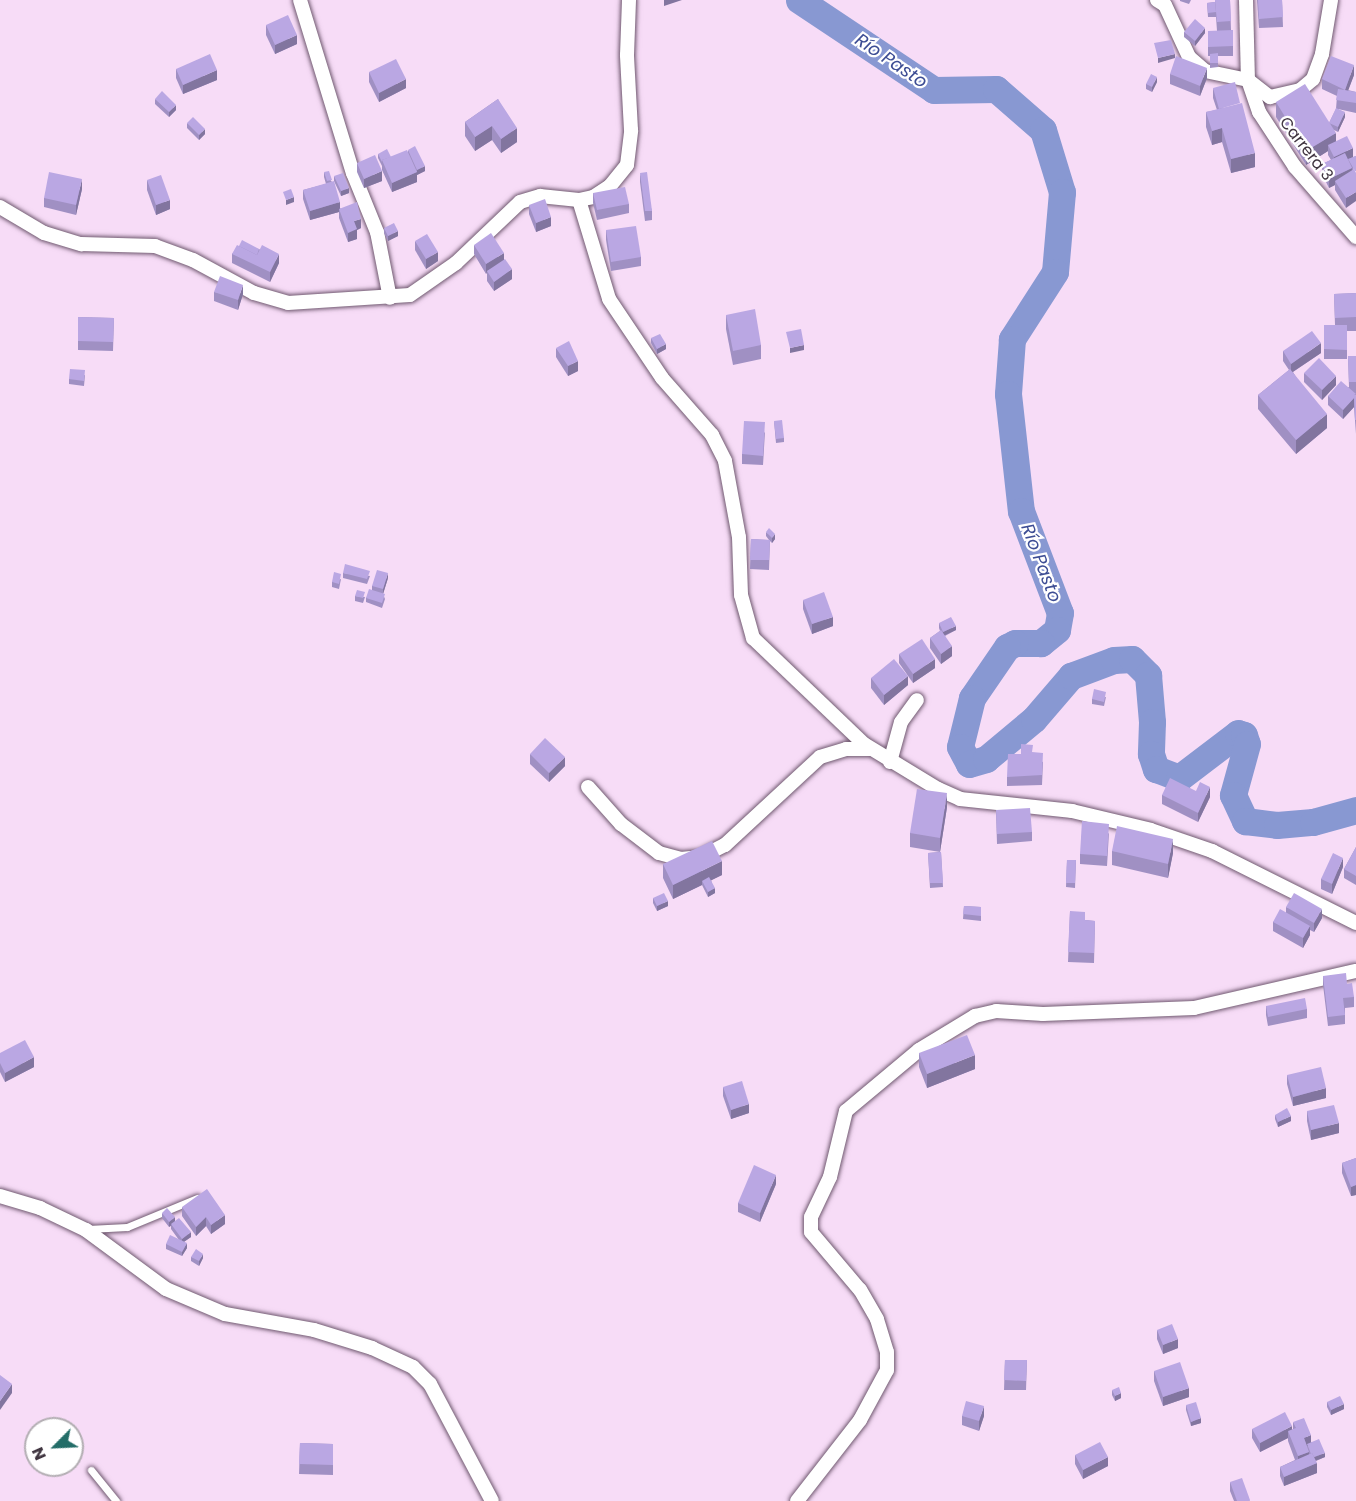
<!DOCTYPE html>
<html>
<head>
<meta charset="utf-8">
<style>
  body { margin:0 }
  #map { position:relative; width:1356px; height:1501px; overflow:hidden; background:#f7dcf7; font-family:Poppins,sans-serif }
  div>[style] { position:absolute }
  .river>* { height:27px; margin:-13.5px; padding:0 13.5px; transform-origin:13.5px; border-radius:13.5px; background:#8898d2 }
  .roads { filter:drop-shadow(0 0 2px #705970) drop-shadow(0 0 2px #705970) }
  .service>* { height:7px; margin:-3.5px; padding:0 3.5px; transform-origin:3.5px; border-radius:3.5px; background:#fff }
  .minor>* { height:14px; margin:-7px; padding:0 7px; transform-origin:7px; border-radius:7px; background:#fff }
  .wall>* { inset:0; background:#a090c3 }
  .shaded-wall>* { inset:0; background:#82759f }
  .building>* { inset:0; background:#baa7e3 }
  span { translate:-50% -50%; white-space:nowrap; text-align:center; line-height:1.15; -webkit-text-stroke:4.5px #fff; paint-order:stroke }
  .street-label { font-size:16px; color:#403540 }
  .water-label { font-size:18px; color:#3d4d94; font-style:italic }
  .north { position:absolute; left:24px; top:1417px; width:60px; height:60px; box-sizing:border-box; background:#fff; border:2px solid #b3aeb3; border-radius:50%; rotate:246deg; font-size:16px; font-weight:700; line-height:24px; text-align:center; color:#403540 }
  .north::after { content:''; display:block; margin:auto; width:21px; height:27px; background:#236d68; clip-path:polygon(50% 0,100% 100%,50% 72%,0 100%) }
</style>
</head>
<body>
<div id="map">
  <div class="river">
    <div style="left:799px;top:0;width:162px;rotate:33.7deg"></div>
    <div style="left:934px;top:90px;width:62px;rotate:-0.9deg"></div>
    <div style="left:996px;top:89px;width:62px;rotate:41.1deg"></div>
    <div style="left:1043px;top:130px;width:65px;rotate:73deg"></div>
    <div style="left:1062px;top:192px;width:80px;rotate:95deg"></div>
    <div style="left:1055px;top:272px;width:80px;rotate:122.7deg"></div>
    <div style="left:1012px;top:339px;width:55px;rotate:94.2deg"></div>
    <div style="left:1008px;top:394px;width:118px;rotate:83.7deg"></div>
    <div style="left:1021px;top:511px;width:109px;rotate:69.1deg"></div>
    <div style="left:1060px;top:613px;width:17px;rotate:100deg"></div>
    <div style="left:1057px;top:630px;width:21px;rotate:141deg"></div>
    <div style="left:1041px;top:643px;width:26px;rotate:180deg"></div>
    <div style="left:1015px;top:643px;width:9px;rotate:153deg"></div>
    <div style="left:1007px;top:647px;width:62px;rotate:124.5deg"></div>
    <div style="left:972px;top:698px;width:50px;rotate:103.8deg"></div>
    <div style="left:960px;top:747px;width:19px;rotate:62deg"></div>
    <div style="left:969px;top:764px;width:18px;rotate:-16deg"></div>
    <div style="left:986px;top:759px;width:62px;rotate:-39.8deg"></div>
    <div style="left:1034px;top:719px;width:57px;rotate:-49.3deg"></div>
    <div style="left:1071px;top:676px;width:46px;rotate:-20.4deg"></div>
    <div style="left:1114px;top:660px;width:18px;rotate:-3deg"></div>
    <div style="left:1132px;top:659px;width:23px;rotate:45deg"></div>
    <div style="left:1148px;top:675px;width:47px;rotate:85.1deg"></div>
    <div style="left:1152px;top:722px;width:32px;rotate:92deg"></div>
    <div style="left:1151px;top:754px;width:16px;rotate:72deg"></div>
    <div style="left:1156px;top:769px;width:25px;rotate:21deg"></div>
    <div style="left:1179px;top:778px;width:74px;rotate:-37.3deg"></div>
    <div style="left:1238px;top:733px;width:6px;rotate:18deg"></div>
    <div style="left:1244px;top:735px;width:9px;rotate:72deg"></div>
    <div style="left:1247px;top:744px;width:53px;rotate:105.4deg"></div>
    <div style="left:1233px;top:795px;width:29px;rotate:65deg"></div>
    <div style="left:1245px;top:821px;width:32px;rotate:7deg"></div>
    <div style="left:1277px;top:825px;width:36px;rotate:-5deg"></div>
    <div style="left:1313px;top:822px;width:45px;rotate:-15.6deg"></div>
  </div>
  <div class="roads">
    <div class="service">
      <div style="left:88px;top:1229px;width:39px;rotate:-3deg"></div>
      <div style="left:127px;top:1227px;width:76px;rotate:-22.5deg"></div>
      <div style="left:91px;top:1470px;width:40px;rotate:51deg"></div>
    </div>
    <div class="minor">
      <div style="left:300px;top:0;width:181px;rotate:73deg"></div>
      <div style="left:353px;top:173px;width:64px;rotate:67.9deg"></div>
      <div style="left:377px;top:232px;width:67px;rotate:78.9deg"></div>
      <div style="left:1157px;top:0;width:9px;rotate:32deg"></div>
      <div style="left:1165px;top:5px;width:57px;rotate:65.2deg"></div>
      <div style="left:1189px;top:57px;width:21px;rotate:41deg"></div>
      <div style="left:1205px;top:71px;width:44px;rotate:11.8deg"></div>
      <div style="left:1248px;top:80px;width:28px;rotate:38deg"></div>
      <div style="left:1270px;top:97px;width:31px;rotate:-13deg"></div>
      <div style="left:1300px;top:90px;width:17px;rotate:-40deg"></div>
      <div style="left:1313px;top:79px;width:27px;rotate:-70deg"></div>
      <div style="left:1322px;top:54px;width:55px;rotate:-80.5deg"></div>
      <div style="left:1246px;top:0;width:80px;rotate:88.6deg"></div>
      <div style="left:1248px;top:80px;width:34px;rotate:71deg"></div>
      <div style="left:1259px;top:112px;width:66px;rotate:56.8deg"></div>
      <div style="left:1295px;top:167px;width:93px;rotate:48.9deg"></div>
      <div style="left:579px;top:200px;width:103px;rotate:73.1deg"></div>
      <div style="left:609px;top:299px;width:95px;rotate:56.1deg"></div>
      <div style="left:662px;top:378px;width:76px;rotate:48.7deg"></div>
      <div style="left:712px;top:435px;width:29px;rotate:63deg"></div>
      <div style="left:725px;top:461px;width:77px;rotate:79.6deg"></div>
      <div style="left:739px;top:537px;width:58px;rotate:88deg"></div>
      <div style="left:741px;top:595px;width:45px;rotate:74.4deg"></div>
      <div style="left:753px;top:638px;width:153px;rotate:43.7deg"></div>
      <div style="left:864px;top:744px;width:87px;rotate:31.3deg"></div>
      <div style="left:938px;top:789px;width:24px;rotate:24deg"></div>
      <div style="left:960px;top:799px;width:113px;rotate:6.1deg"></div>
      <div style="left:1072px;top:811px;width:81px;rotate:13.5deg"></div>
      <div style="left:1151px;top:830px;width:65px;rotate:19deg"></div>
      <div style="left:1212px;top:851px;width:161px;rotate:26.6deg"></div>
      <div style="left:0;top:207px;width:51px;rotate:30.6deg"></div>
      <div style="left:44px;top:233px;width:39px;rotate:17deg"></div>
      <div style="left:81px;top:244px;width:74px;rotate:1.5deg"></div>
      <div style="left:155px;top:246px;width:40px;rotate:20.2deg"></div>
      <div style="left:193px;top:260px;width:69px;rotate:28.4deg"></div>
      <div style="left:254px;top:293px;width:35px;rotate:16deg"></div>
      <div style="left:288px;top:303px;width:122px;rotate:-3.8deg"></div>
      <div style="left:410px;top:295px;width:56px;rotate:-34.8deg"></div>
      <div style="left:456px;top:263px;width:88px;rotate:-43.6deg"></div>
      <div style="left:520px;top:202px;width:21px;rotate:-17deg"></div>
      <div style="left:540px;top:196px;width:39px;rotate:6deg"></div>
      <div style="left:579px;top:200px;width:14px;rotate:-12deg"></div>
      <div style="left:593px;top:197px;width:20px;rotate:-33deg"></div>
      <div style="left:610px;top:186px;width:27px;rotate:-51deg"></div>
      <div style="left:627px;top:165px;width:35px;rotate:-83deg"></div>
      <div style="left:631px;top:130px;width:75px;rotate:-93.1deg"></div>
      <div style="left:627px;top:55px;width:55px;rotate:-87.9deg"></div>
      <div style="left:890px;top:762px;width:41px;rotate:-74.6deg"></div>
      <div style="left:901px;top:722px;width:27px;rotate:-54deg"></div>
      <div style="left:588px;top:787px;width:50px;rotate:48.3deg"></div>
      <div style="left:621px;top:824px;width:48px;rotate:37.3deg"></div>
      <div style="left:659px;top:853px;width:23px;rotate:15deg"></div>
      <div style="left:681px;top:859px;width:20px;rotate:-6deg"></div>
      <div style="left:701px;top:857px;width:27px;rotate:-27deg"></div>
      <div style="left:725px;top:845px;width:129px;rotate:-42.8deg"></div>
      <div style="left:820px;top:757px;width:27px;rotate:-17deg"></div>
      <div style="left:846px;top:749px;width:25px"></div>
      <div style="left:0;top:1196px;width:42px;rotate:16.7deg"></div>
      <div style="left:40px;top:1208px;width:51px;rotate:25.6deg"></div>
      <div style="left:86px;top:1230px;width:99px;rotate:36.4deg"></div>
      <div style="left:166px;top:1289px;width:64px;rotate:23deg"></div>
      <div style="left:225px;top:1314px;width:90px;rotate:10.2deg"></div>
      <div style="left:314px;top:1330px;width:61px;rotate:17.2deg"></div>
      <div style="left:372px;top:1348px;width:45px;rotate:24.9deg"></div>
      <div style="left:413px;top:1367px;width:24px;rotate:45deg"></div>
      <div style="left:430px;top:1384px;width:132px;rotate:62.1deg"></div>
      <div style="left:797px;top:1501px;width:103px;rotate:-52.1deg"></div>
      <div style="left:860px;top:1420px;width:57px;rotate:-61.6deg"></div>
      <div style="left:887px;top:1370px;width:18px;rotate:-90deg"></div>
      <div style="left:887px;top:1352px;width:34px;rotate:-107deg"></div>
      <div style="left:877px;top:1319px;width:34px;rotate:-120deg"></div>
      <div style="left:860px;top:1290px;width:76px;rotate:-130.2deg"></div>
      <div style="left:811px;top:1232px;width:15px;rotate:-90deg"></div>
      <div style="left:811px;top:1217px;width:44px;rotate:-64.6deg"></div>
      <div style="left:830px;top:1177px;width:68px;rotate:-76.4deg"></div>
      <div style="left:846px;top:1111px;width:95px;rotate:-39.9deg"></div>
      <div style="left:919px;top:1050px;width:66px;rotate:-31.3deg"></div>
      <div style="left:975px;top:1016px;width:22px;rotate:-13deg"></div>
      <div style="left:996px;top:1011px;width:47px;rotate:3.7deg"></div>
      <div style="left:1043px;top:1014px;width:151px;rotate:-2.3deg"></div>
      <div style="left:1194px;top:1008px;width:166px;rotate:-12.9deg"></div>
    </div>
  </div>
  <div class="wall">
    <div style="clip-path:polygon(1180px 0,1191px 0,1189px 4px,1180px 1px)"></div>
    <div style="clip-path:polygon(1215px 0,1230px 0,1231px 30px,1233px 30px,1233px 56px,1218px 56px,1218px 67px,1210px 68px,1210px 56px,1208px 56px,1208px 31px,1217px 31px,1216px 17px,1208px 17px,1207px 3px,1215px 2px)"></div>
    <div style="clip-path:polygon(1257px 0,1282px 0,1283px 27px,1259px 28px)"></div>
    <div style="clip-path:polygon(266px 25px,297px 44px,275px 54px,266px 35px)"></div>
    <div style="clip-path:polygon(1184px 32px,1205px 33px,1195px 46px,1184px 37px)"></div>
    <div style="clip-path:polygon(176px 69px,217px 80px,183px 94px,176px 78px)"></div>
    <div style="clip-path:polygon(369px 72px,406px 88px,379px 102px,369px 82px)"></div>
    <div style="clip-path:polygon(1170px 74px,1207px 78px,1200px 96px,1170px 84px)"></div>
    <div style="clip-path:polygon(1354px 75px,1348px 90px,1356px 92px,1356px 113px,1338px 109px,1345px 117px,1338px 132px,1334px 130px,1336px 142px,1353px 157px,1356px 156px,1346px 208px,1335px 190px,1335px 185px,1329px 188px,1322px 174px,1322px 164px,1331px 160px,1328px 155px,1328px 151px,1306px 165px,1276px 117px,1276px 102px,1329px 123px,1336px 109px,1337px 96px,1322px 89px,1322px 79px)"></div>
    <div style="clip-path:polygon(1157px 82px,1152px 92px,1146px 89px,1146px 84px)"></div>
    <div style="clip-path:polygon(1213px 88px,1255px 167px,1231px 173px,1222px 142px,1212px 145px,1206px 127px,1206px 112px,1217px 110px,1213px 98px)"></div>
    <div style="clip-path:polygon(155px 99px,176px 110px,169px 117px,155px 104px)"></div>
    <div style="clip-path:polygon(498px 99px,517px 142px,501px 153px,492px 140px,475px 151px,465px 136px,465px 122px)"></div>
    <div style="clip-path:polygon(187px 123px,205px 134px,199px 140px,187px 128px)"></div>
    <div style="clip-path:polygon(408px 150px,425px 171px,417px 175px,417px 173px,417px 182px,392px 192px,382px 170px,382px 166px,378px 158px,378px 154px,391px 157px,408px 152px)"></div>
    <div style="clip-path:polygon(357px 163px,382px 181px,364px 188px,357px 172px)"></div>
    <div style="clip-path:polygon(324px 172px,332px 182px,340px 208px,361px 228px,357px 230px,357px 239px,348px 242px,339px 218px,339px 212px,310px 220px,303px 199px,303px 190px,326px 184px,324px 177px)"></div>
    <div style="clip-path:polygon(640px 173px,652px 211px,652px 220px,645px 221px,640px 182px)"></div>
    <div style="clip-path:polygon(334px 176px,349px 193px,341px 196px,334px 181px)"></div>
    <div style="clip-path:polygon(147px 180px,170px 209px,156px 215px,147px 190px)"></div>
    <div style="clip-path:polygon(82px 189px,76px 215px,44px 207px,44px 198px)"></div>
    <div style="clip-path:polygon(593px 193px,629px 204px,629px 213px,597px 220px,593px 203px)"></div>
    <div style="clip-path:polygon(529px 205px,551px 226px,536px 232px,529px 214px)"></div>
    <div style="clip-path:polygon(384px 228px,398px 236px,388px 241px,384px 233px)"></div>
    <div style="clip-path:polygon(606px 230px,641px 257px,641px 266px,611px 271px,606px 240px)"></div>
    <div style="clip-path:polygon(415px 241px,438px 261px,426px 269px,415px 250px)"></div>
    <div style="clip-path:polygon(474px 245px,504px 260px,512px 279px,494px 291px,487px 281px,487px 273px,486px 274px,474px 254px)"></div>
    <div style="clip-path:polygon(239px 246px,259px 249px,279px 263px,270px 282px,232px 263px,232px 254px)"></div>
    <div style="clip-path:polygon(214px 292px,243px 294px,238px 310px,214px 301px)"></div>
    <div style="clip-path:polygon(1356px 293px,1356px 331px,1347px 331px,1347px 359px,1324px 359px,1324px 325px,1335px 325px,1334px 294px)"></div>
    <div style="clip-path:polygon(726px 315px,761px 345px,761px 359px,733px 365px,726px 329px)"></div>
    <div style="clip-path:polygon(78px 317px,114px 318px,113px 351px,78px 350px)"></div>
    <div style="clip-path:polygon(651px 338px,666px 349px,657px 354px,651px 343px)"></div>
    <div style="clip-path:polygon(556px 348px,578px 371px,568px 376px,556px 357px)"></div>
    <div style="clip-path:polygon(1283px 351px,1321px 353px,1293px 372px,1327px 428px,1296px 454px,1258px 409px,1258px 395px,1289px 370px,1283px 361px)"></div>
    <div style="clip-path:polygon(1348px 356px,1356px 356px,1356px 434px,1354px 407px,1343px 419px,1328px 405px,1328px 396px,1349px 387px)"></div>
    <div style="clip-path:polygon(1304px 373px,1336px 385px,1322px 400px,1304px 382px)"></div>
    <div style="clip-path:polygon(85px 375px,84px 386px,69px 384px,69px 379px)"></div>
    <div style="clip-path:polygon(774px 421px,784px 438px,784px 442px,776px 443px)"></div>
    <div style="clip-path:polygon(765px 432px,763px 465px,742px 464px,742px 454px)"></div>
    <div style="clip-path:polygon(766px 532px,775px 539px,772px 543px,770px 541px,769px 570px,750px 569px,751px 539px,769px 540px,766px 536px)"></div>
    <div style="clip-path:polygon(343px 573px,370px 576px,367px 584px,343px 578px)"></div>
    <div style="clip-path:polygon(388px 578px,383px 594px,385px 599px,382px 608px,366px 602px,366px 598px,372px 590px,372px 586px)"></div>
    <div style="clip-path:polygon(341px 579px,339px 589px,332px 587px,332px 582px)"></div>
    <div style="clip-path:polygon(355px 596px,365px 597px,363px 603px,355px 601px)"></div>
    <div style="clip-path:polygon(803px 600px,833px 626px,812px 634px,803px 609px)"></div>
    <div style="clip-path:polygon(939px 623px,956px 630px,945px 636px,952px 656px,941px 664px,930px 648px,930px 638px,940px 631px,939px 628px)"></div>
    <div style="clip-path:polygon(899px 654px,935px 668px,913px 683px,899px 663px)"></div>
    <div style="clip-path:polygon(871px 678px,908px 685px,884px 705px,871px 688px)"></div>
    <div style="clip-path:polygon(1106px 697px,1104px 706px,1092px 704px,1092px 699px)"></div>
    <div style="clip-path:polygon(530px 754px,565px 766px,549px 782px,530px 764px)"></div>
    <div style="clip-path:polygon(1021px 754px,1043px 762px,1042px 785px,1007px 786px,1007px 777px)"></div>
    <div style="clip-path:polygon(1196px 791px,1210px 797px,1198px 822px,1162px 804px,1162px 795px)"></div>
    <div style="clip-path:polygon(947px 807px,940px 852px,941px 852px,943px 887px,930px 888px,928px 853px,940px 852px,910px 847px,910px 833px)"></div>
    <div style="clip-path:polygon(996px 810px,1032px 832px,1032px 841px,997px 844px)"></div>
    <div style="clip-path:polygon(1109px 833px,1107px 866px,1080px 864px,1080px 854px)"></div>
    <div style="clip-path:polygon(1356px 847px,1356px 885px,1344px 878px,1344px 869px)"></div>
    <div style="clip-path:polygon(1112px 851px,1173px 853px,1168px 878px,1112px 865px)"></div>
    <div style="clip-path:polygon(1067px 860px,1076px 860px,1075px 888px,1066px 887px)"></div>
    <div style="clip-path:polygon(663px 864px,722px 875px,711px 880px,715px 893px,708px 897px,702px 885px,673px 899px,663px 878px)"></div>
    <div style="clip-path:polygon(1343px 867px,1332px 894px,1321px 889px,1321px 879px)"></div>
    <div style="clip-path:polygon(653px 898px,668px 906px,657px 911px,653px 903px)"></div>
    <div style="clip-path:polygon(964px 906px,981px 907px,981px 921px,963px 919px)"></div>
    <div style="clip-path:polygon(1286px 907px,1322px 918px,1314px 932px,1310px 930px,1310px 935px,1303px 948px,1273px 931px,1273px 922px,1286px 913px)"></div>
    <div style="clip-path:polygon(1070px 911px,1085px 920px,1095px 921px,1094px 963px,1068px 962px)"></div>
    <div style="clip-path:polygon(1323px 976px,1347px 984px,1354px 997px,1354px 1007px,1345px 1008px,1345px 1024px,1328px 1026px,1323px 985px)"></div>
    <div style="clip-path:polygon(1266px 1006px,1307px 1009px,1307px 1018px,1268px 1026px,1266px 1015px)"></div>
    <div style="clip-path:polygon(0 1053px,34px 1067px,5px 1082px,0 1072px)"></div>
    <div style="clip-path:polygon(919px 1053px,975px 1069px,927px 1088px,919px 1067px)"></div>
    <div style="clip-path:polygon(1287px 1075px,1326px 1098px,1293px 1106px,1287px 1084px)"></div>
    <div style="clip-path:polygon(723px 1087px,749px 1113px,731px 1119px,723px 1096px)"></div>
    <div style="clip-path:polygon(1307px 1111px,1339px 1133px,1311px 1140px,1307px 1121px)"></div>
    <div style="clip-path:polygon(1275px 1115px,1291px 1121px,1278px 1127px,1275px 1119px)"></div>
    <div style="clip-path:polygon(1356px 1158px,1356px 1195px,1351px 1196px,1342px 1173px,1342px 1163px)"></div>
    <div style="clip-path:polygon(776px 1184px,760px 1222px,738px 1212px,738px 1203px)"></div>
    <div style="clip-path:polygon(182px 1207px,225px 1224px,211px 1234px,206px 1226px,196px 1236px,182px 1216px)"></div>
    <div style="clip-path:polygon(162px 1213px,175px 1221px,191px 1237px,184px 1242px,187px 1248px,182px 1256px,166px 1249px,166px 1244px,179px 1240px,171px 1229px,171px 1226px,169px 1227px,162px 1218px)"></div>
    <div style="clip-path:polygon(191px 1257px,203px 1258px,199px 1266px,191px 1261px)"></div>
    <div style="clip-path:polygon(1157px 1330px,1178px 1348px,1163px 1354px,1157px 1339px)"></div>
    <div style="clip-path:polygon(1005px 1360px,1027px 1360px,1026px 1390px,1004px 1390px)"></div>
    <div style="clip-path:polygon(1154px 1371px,1189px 1397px,1163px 1406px,1154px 1381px)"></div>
    <div style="clip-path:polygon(1112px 1390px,1121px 1398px,1115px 1401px,1112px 1395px)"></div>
    <div style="clip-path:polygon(1327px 1402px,1344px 1409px,1331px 1415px,1327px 1407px)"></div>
    <div style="clip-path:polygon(1186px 1405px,1201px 1423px,1191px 1426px,1186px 1410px)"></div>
    <div style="clip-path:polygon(962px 1416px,984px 1416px,979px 1431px,962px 1425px)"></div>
    <div style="clip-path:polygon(1293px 1422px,1325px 1457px,1316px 1461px,1317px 1473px,1284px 1486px,1280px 1476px,1280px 1467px,1295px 1460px,1288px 1441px,1288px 1438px,1260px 1452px,1252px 1438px,1252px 1429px,1292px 1430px,1293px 1429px)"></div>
    <div style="clip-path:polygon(300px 1443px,333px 1444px,333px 1475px,299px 1474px)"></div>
    <div style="clip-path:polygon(1075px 1455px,1108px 1466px,1083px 1479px,1075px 1464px)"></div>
    <div style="clip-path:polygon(42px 1465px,62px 1465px,55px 1475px)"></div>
    <div style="clip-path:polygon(1230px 1482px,1250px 1501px,1234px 1501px,1230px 1491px)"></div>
  </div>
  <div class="shaded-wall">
    <div style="clip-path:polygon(664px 0,682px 0,664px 6px)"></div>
    <div style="clip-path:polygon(1205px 28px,1205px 33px,1195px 46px,1195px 41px)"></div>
    <div style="clip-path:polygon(297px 35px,297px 44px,275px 54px,275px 45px)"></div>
    <div style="clip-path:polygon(1175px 54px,1175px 58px,1158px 63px,1158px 58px)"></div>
    <div style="clip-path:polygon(1354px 65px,1354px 75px,1345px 99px,1345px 90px)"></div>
    <div style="clip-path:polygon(1207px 68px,1207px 78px,1200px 96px,1200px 86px)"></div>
    <div style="clip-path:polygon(217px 70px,217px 80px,183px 94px,183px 85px)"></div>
    <div style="clip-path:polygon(1157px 77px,1157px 82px,1152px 92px,1152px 87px)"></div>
    <div style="clip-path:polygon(406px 79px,406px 88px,379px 102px,379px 93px)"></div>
    <div style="clip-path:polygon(176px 105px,176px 110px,169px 117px,169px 112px)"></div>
    <div style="clip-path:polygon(1345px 112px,1345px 117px,1338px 132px,1338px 127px)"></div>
    <div style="clip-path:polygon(492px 126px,492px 140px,475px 151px,475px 137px)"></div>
    <div style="clip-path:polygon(517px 128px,517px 142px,501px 153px,501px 139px)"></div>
    <div style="clip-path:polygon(1222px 128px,1222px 142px,1212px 145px,1212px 131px)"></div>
    <div style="clip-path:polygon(205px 129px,205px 134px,199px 140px,199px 135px)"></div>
    <div style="clip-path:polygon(1336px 133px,1336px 147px,1328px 145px,1328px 151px,1306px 165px,1306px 151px)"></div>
    <div style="clip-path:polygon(1353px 148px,1353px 157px,1334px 166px,1334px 157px)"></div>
    <div style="clip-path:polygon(1255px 153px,1255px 167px,1231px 173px,1231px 159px)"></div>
    <div style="clip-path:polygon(425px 166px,425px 171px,417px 175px,417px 170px)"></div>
    <div style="clip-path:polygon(1352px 168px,1352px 177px,1335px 181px,1335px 185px,1329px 188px,1329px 179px)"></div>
    <div style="clip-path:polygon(382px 171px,382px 181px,364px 188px,364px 179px)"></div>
    <div style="clip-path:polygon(417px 172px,417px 182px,392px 192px,392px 183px)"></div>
    <div style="clip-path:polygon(82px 179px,82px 189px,76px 215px,76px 205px)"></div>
    <div style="clip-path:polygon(349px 188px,349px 193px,341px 196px,341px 191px)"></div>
    <div style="clip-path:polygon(1356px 192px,1356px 201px,1346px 208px,1346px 198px)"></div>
    <div style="clip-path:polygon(294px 197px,294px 202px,286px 205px,286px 200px)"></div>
    <div style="clip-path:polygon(170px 200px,170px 209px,156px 215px,156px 205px)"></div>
    <div style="clip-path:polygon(340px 202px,340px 211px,339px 209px,339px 212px,310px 220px,310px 211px)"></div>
    <div style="clip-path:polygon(551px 217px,551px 226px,536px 232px,536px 223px)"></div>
    <div style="clip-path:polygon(361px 219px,361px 228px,357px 230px,357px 239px,348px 242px,348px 233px,354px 221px)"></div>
    <div style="clip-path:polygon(398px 231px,398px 236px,388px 241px,388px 236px)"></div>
    <div style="clip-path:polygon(438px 252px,438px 261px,426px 269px,426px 259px)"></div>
    <div style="clip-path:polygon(504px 253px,504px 262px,487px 271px,486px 274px,486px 264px)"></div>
    <div style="clip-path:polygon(279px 254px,279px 263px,270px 282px,270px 272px)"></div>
    <div style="clip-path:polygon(512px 269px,512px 279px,494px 291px,494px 282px)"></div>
    <div style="clip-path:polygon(243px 285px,243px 294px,238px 310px,238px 300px)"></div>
    <div style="clip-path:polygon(1321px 343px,1321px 353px,1291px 373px,1291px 364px)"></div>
    <div style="clip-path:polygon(666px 344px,666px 349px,657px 354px,657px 349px)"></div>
    <div style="clip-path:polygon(804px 345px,804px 350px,790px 353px,790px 348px)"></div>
    <div style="clip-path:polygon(578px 361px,578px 371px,568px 376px,568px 366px)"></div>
    <div style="clip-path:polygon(1336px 376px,1336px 385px,1322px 400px,1322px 390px)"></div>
    <div style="clip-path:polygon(1354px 398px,1354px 407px,1343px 419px,1343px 410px)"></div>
    <div style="clip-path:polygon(1327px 414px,1327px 428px,1296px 454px,1296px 440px)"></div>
    <div style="clip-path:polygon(775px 534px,775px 539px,772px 543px,772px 538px)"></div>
    <div style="clip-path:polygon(388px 573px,388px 578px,383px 594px,383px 589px)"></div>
    <div style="clip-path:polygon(833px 617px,833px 626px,812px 634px,812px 624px)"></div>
    <div style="clip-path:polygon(956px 626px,956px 630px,943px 636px,943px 632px)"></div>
    <div style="clip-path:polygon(952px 646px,952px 656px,941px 664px,941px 654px)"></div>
    <div style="clip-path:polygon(935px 659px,935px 668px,913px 683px,913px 674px)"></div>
    <div style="clip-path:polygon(908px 676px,908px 685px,884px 705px,884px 695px)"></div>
    <div style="clip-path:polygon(565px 757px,565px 766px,549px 782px,549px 773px)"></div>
    <div style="clip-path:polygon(1210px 787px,1210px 797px,1198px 822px,1198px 813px)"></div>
    <div style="clip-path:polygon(947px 793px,947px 807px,940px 852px,940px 838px)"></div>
    <div style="clip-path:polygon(1173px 839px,1173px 853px,1168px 878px,1168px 864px)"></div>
    <div style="clip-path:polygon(1343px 858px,1343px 867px,1332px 894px,1332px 884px)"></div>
    <div style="clip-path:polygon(722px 861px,722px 875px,704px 884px,702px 881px,702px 885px,673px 899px,673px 885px)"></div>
    <div style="clip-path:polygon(715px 888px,715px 893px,708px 897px,708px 892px)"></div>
    <div style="clip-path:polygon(668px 901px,668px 906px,657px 911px,657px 906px)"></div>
    <div style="clip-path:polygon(1322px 909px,1322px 918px,1314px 932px,1314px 923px)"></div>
    <div style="clip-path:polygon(1310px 926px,1310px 935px,1303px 948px,1303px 938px)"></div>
    <div style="clip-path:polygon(975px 1055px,975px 1069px,927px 1088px,927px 1074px)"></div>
    <div style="clip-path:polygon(34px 1057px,34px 1067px,5px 1082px,5px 1073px)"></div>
    <div style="clip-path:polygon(1326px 1088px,1326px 1098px,1293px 1106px,1293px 1097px)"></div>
    <div style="clip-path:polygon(749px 1104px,749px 1113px,731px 1119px,731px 1110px)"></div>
    <div style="clip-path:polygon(1291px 1116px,1291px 1121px,1278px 1127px,1278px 1122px)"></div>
    <div style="clip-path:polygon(1339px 1123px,1339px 1133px,1311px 1140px,1311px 1130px)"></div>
    <div style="clip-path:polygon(776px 1175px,776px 1184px,760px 1222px,760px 1213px)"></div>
    <div style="clip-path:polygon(1356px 1185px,1356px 1195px,1351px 1196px,1351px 1187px)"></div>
    <div style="clip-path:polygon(225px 1215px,225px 1224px,211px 1234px,211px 1225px)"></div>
    <div style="clip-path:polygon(175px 1217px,175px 1222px,169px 1227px,169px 1222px)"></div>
    <div style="clip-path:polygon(206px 1217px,206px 1226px,196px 1236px,196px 1227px)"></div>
    <div style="clip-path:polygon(191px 1232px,191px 1237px,182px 1243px,182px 1239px)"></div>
    <div style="clip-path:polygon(187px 1243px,187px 1248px,182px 1256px,182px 1252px)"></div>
    <div style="clip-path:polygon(203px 1254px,203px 1258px,199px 1266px,199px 1261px)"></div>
    <div style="clip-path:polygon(1178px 1339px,1178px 1348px,1163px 1354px,1163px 1345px)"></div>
    <div style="clip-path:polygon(12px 1384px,12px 1393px,0 1410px,0 1401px)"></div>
    <div style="clip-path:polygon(1189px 1388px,1189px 1397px,1163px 1406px,1163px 1397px)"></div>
    <div style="clip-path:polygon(1121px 1393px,1121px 1398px,1115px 1401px,1115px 1396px)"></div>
    <div style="clip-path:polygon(1344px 1404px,1344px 1409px,1331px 1415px,1331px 1410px)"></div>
    <div style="clip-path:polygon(984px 1406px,984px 1416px,979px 1431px,979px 1421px)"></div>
    <div style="clip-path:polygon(1201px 1418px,1201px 1423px,1191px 1426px,1191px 1422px)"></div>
    <div style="clip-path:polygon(1292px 1426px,1292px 1436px,1288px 1431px,1288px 1438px,1260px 1452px,1260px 1443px)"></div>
    <div style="clip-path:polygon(1311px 1435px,1311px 1445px,1307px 1446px,1304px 1438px)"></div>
    <div style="clip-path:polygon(1309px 1452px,1309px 1461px,1298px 1466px,1298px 1456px)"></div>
    <div style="clip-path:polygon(1325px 1453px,1325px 1457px,1312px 1462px,1312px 1458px)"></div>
    <div style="clip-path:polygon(1108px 1457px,1108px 1466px,1083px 1479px,1083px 1470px)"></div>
    <div style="clip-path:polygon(1317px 1463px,1317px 1473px,1284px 1486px,1284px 1477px)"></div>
    <div style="clip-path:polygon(55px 1465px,62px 1465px,55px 1475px)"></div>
  </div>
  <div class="building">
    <div style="clip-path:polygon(1215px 0,1230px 0,1231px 21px,1217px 22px)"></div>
    <div style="clip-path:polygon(1258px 0,1282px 0,1283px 17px,1259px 19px)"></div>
    <div style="clip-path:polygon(1215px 2px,1216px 12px,1208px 13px,1207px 3px)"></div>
    <div style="clip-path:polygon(288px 15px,297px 35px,275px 45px,266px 25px)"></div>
    <div style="clip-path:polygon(1195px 19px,1205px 28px,1195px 41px,1184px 32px)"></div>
    <div style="clip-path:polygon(1233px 30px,1233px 46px,1208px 47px,1208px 31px)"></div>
    <div style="clip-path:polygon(1171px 40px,1175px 54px,1158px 58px,1154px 43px)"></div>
    <div style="clip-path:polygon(1218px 53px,1218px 63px,1210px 63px,1210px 54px)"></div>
    <div style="clip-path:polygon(210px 54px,217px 70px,183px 85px,176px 69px)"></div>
    <div style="clip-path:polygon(1176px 56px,1207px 68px,1200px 86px,1170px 74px)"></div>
    <div style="clip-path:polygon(1331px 56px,1354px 65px,1345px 90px,1356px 92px,1356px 103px,1336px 100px,1338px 89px,1345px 90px,1322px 79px)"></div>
    <div style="clip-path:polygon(396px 59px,406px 79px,379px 93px,369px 72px)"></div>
    <div style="clip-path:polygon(1151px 74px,1157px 77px,1152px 87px,1146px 84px)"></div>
    <div style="clip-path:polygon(1235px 82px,1240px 103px,1219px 109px,1213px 88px)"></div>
    <div style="clip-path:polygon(1305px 84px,1336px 133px,1306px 151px,1276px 102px)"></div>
    <div style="clip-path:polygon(162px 91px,176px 105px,169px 112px,155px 99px)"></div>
    <div style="clip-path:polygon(498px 99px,517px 128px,501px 139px,492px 126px,475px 137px,465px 122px)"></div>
    <div style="clip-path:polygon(1242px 103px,1255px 153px,1231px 159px,1222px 128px,1212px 131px,1206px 112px)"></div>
    <div style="clip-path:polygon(1336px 108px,1345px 112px,1338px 127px,1329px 123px)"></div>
    <div style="clip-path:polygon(193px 117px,205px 129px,199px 135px,187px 123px)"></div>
    <div style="clip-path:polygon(1347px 136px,1353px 148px,1334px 157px,1328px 145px)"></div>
    <div style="clip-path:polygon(415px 146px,425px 166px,417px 170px,408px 150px)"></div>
    <div style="clip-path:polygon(387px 149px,391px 157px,382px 160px,382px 162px,378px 154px)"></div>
    <div style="clip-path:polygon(407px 150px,417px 172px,392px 183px,382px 160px)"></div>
    <div style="clip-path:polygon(1345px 153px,1352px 168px,1329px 179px,1322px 164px)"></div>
    <div style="clip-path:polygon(375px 155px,382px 171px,364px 179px,357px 163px)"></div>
    <div style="clip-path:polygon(1356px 156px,1356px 171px,1355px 171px,1348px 159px)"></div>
    <div style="clip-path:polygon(1354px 169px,1356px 173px,1356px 192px,1346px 198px,1335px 181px)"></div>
    <div style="clip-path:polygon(329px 171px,332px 180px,327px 181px,324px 172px)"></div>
    <div style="clip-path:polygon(49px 172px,82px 179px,76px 205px,44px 198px)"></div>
    <div style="clip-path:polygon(647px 172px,652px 211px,645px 211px,640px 173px)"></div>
    <div style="clip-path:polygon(343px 173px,349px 188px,341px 191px,334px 176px)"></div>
    <div style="clip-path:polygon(161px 175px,170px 200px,156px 205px,147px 180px)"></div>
    <div style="clip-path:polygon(334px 181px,340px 202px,310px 211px,303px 190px)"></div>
    <div style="clip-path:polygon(625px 187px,629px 204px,597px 210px,593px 193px)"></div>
    <div style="clip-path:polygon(291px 189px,294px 197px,286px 200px,283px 192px)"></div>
    <div style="clip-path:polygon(545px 199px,551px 217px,536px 223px,529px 205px)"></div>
    <div style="clip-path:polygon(357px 202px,361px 219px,354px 221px,357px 229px,348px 233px,339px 209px)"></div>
    <div style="clip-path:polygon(394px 223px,398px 231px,388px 236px,384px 228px)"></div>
    <div style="clip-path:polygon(636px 226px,641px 257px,611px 262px,606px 230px)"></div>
    <div style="clip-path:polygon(491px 233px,504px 253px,486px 264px,474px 245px)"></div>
    <div style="clip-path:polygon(427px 234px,438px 252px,426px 259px,415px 241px)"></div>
    <div style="clip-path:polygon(242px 240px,259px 249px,257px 255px,239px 246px)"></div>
    <div style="clip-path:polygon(237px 245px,257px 255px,262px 245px,279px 254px,270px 272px,232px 254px)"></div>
    <div style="clip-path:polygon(505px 259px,512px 269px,494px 282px,487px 271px)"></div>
    <div style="clip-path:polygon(220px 276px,243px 285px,238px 300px,214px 292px)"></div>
    <div style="clip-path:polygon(1356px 293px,1356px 317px,1335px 318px,1334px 294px)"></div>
    <div style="clip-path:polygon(755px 309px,761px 345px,733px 351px,726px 315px)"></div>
    <div style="clip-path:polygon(78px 317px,114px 318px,113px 342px,78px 341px)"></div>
    <div style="clip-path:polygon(1324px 325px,1347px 325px,1347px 350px,1324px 349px)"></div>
    <div style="clip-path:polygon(801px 329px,804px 345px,790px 348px,786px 332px)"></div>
    <div style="clip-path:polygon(1312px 331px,1321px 343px,1291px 364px,1283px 351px)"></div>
    <div style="clip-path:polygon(660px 334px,666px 344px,657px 349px,651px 338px)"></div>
    <div style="clip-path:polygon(569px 341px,578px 361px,568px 366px,556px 348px)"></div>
    <div style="clip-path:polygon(1348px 356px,1356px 356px,1356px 382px,1349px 382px)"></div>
    <div style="clip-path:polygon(1319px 358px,1336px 376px,1322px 390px,1304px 373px)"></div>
    <div style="clip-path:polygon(70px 369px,85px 370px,84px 381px,69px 379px)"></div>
    <div style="clip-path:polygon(1290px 369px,1327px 414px,1296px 440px,1258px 395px)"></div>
    <div style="clip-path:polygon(1341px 381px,1356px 394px,1354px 395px,1354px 398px,1343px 410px,1328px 396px)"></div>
    <div style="clip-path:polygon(1354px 395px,1356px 395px,1356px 420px,1355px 420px)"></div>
    <div style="clip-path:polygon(782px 420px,784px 438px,776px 439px,774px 421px)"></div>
    <div style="clip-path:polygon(744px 421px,765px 422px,763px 456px,742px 454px)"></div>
    <div style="clip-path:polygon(769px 528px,775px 534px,772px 538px,766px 532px)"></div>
    <div style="clip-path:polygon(751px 539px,770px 540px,769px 560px,750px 560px)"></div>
    <div style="clip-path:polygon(345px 564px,370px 571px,367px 579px,343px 573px)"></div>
    <div style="clip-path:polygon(377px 570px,388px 573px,383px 589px,372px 586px)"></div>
    <div style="clip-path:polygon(334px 572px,341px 574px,339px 584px,332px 582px)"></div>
    <div style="clip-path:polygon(369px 589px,385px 594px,382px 603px,366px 598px)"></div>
    <div style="clip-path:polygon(357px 590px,365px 592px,363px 598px,355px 596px)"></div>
    <div style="clip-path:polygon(824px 592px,833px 617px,812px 624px,803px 600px)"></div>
    <div style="clip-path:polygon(951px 617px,956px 626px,943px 632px,939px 623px)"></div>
    <div style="clip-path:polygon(941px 630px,952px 646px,941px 654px,930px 638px)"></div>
    <div style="clip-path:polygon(922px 639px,935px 659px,913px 674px,899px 654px)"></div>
    <div style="clip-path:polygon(894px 659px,908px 676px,884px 695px,871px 678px)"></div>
    <div style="clip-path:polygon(1094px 689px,1106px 692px,1104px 702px,1092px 699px)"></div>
    <div style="clip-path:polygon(545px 738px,565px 757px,549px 773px,530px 754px)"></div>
    <div style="clip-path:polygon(1021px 744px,1033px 745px,1032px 752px,1043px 753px,1042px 775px,1007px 777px,1008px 754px,1021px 754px)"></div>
    <div style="clip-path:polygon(1170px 778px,1196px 791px,1200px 782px,1210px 787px,1198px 813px,1162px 795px)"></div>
    <div style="clip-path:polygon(917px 789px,947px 793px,940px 838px,910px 833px)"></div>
    <div style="clip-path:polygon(1030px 808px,1032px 832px,997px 834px,996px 810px)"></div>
    <div style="clip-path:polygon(1082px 821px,1109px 824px,1107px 856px,1080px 854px)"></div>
    <div style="clip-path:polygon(1117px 826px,1173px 839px,1168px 864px,1112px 851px)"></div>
    <div style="clip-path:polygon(712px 841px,722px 861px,673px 885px,663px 864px)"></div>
    <div style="clip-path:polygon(1356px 847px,1356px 876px,1344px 869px)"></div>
    <div style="clip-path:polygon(941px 852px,943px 883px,930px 883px,928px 853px)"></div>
    <div style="clip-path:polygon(1333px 853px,1343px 858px,1332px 884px,1321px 879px)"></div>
    <div style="clip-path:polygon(1067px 860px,1076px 860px,1075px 883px,1066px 883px)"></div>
    <div style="clip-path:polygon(709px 877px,715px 888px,708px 892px,702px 881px)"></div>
    <div style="clip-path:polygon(664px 893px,668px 901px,657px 906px,653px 898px)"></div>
    <div style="clip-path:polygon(1294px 893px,1322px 909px,1314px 923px,1286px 907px)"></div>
    <div style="clip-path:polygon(964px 906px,981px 907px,981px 916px,963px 914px)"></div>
    <div style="clip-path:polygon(1280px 909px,1310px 926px,1303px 938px,1273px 922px)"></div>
    <div style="clip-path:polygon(1070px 911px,1085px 912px,1085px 920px,1095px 921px,1094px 953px,1068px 952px)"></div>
    <div style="clip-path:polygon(1346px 973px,1347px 984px,1352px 983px,1354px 997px,1343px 998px,1345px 1015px,1328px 1017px,1323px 976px)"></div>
    <div style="clip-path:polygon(1305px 998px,1307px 1009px,1268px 1017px,1266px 1006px)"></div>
    <div style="clip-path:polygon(967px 1035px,975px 1055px,927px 1074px,919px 1053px)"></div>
    <div style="clip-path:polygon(25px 1040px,34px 1057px,5px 1073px,0 1063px,0 1053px)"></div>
    <div style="clip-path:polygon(1321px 1067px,1326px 1088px,1293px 1097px,1287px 1075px)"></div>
    <div style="clip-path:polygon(742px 1081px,749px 1104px,731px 1110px,723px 1087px)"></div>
    <div style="clip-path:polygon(1334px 1105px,1339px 1123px,1311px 1130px,1307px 1111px)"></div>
    <div style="clip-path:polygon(1287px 1108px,1291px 1116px,1278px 1122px,1275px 1115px)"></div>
    <div style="clip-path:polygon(1356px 1158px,1356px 1185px,1351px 1187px,1342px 1163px)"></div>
    <div style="clip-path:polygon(754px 1165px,776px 1175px,760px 1213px,738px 1203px)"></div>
    <div style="clip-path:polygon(207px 1189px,225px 1215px,211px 1225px,206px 1217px,196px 1227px,182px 1207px)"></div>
    <div style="clip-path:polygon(167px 1208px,175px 1217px,169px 1222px,162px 1213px)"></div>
    <div style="clip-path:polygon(179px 1218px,191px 1232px,182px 1239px,171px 1224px)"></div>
    <div style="clip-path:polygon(170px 1235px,187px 1243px,182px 1252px,166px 1244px)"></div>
    <div style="clip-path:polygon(196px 1249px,203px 1254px,199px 1261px,191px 1257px)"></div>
    <div style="clip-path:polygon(1172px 1324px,1178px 1339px,1163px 1345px,1157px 1330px)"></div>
    <div style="clip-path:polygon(1005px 1360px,1027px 1360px,1026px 1381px,1004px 1380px)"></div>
    <div style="clip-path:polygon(1180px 1362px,1189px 1388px,1163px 1397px,1154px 1371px)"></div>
    <div style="clip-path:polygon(0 1375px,12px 1384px,0 1401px)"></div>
    <div style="clip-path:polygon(1119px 1387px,1121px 1393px,1115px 1396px,1112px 1390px)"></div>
    <div style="clip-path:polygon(1340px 1396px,1344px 1404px,1331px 1410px,1327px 1402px)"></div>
    <div style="clip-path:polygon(966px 1401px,984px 1406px,979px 1421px,962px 1416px)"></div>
    <div style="clip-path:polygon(1196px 1402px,1201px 1418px,1191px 1422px,1186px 1405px)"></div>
    <div style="clip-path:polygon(1285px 1412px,1292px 1426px,1260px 1443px,1252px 1429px)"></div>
    <div style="clip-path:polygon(1304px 1418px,1311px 1435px,1304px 1438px,1309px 1452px,1298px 1456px,1288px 1431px,1296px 1428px,1293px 1422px)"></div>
    <div style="clip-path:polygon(1319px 1439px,1325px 1453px,1314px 1457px,1312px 1453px,1311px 1454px,1307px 1444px)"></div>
    <div style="clip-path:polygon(1100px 1442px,1108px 1457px,1083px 1470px,1075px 1455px)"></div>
    <div style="clip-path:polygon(300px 1443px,333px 1444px,333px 1465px,299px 1464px)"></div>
    <div style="clip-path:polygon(1312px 1453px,1317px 1463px,1284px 1477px,1280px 1467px)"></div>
    <div style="clip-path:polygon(1242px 1478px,1250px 1500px,1249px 1501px,1237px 1501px,1230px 1482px)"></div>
  </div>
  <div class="street-label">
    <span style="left:1306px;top:149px;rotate:52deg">Carrera 3</span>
  </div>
  <div class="water-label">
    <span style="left:891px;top:61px;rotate:34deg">Río Pasto</span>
    <span style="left:1041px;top:563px;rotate:69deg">Río Pasto</span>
  </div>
  <div class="north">N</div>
</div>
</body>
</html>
